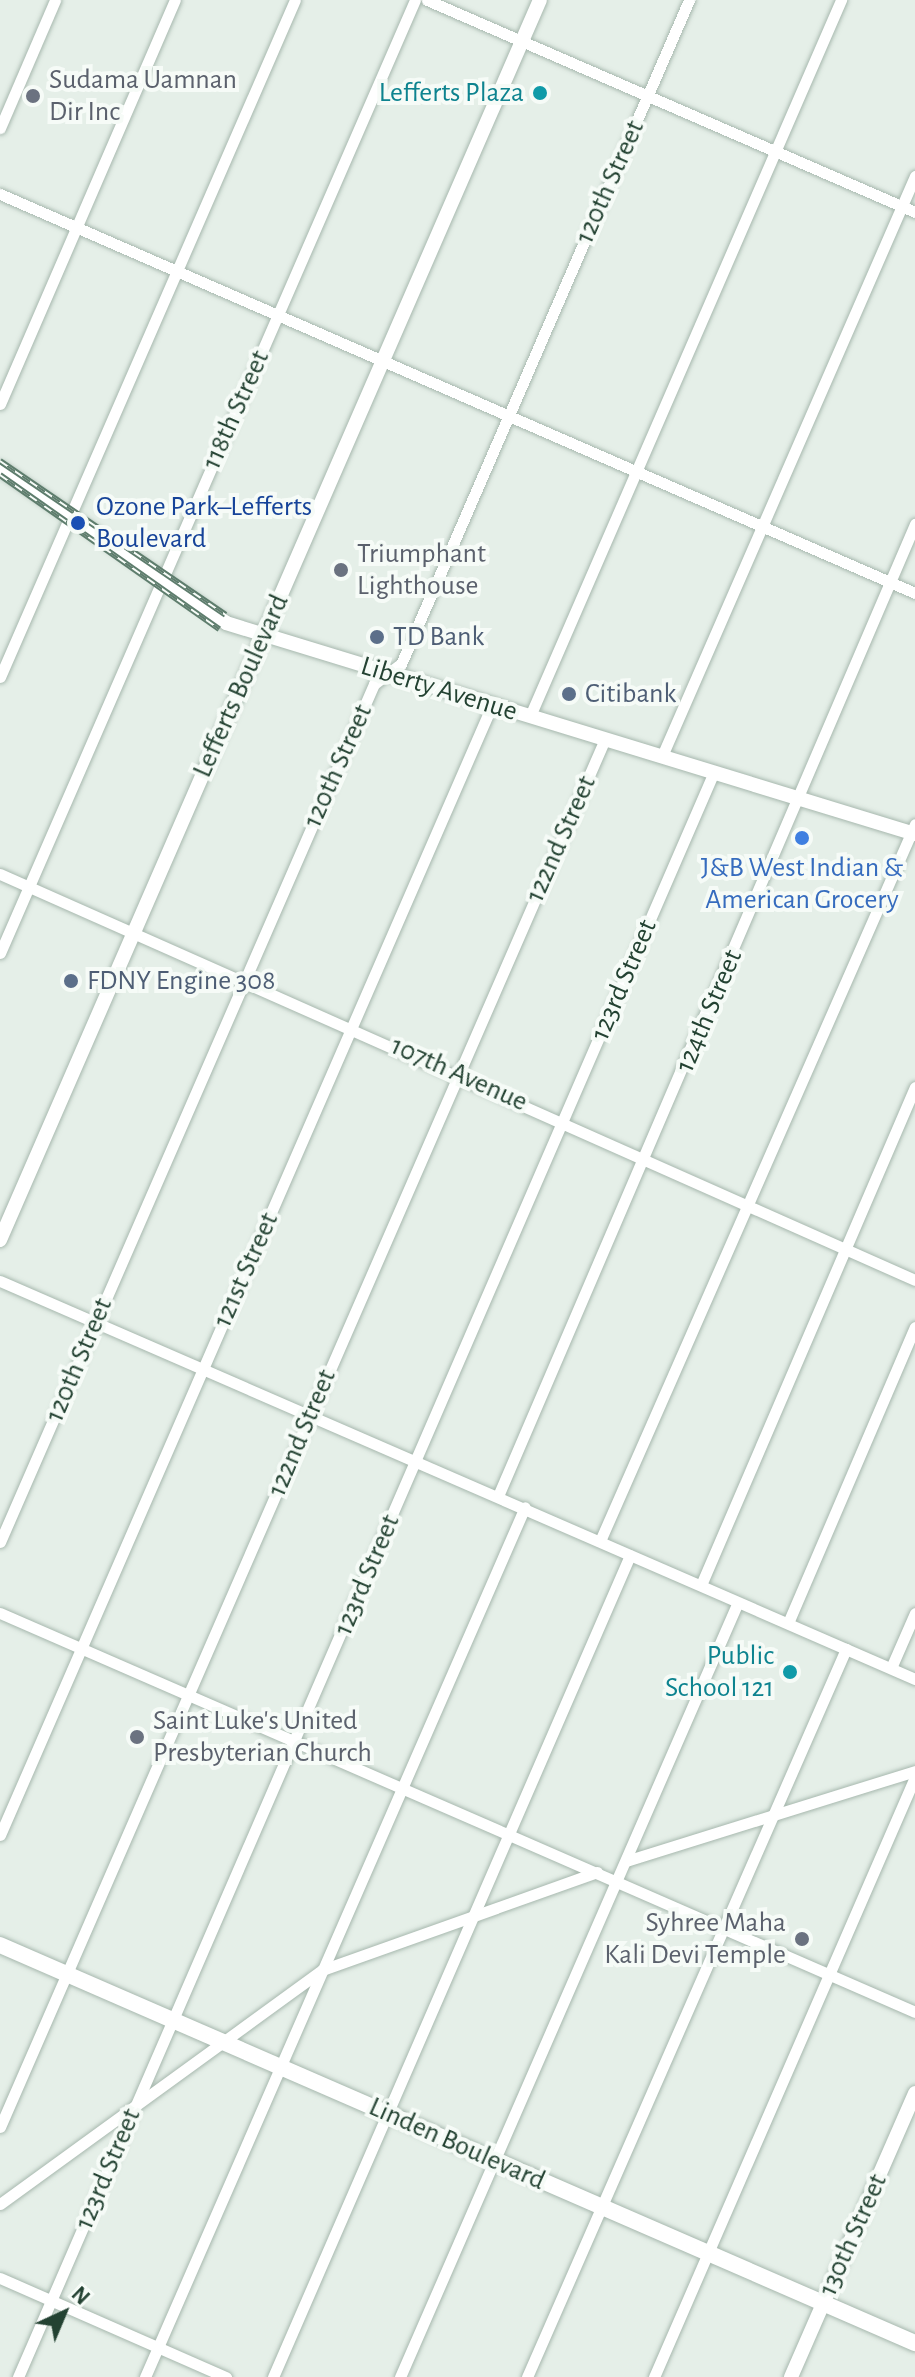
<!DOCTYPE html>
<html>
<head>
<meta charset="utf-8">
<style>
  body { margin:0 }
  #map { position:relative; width:915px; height:2377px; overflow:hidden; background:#e5efe8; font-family:"Alegreya Sans",sans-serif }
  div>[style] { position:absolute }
  .roads { filter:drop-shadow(0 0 2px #a7b8ae) drop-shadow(0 0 2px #a7b8ae) }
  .minor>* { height:11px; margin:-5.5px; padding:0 5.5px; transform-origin:5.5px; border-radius:5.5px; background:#fff }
  .tertiary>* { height:14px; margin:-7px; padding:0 7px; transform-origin:7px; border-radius:7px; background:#fff }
  .secondary>* { height:16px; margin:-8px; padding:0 8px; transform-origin:8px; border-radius:8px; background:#fff }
  .rail>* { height:6px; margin-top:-3px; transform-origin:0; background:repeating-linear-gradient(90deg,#f6fbf7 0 9px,#5e7d6d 0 18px); box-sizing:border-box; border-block:2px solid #5e7d6d }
  .dots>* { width:22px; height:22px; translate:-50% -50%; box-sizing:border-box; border:4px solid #f6fbf7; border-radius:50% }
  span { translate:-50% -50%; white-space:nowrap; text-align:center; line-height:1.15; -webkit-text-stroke:8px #f6fbf7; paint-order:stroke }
  .worship-label { font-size:28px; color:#5b616d }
  .left { translate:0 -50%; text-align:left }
  .right { translate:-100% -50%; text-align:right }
  .culture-label { font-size:28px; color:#0d838f }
  .street-label { font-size:28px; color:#234232 }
  .transit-label { font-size:28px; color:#164399 }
  .service-label { font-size:28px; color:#4e5e75 }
  .shop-label { font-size:28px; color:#366cbe }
  .north { position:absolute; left:24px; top:2273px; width:80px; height:80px; -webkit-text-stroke:6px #f6fbf7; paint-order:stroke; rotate:44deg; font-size:22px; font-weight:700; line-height:32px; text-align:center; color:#234232 }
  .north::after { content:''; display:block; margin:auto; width:28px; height:36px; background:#234232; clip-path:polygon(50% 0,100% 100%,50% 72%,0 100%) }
</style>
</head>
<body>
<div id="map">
  <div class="roads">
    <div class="minor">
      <div style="left:427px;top:0;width:532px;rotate:23.48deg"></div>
      <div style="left:0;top:128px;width:139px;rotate:-66.7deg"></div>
      <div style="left:0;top:194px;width:998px;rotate:23.56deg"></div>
      <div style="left:0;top:404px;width:440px;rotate:-66.6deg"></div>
      <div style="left:0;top:677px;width:738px;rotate:-66.46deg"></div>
      <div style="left:530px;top:716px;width:781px;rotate:-66.52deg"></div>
      <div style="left:662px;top:756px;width:633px;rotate:-66.43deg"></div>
      <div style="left:0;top:874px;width:1001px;rotate:23.93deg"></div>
      <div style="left:0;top:953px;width:1039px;rotate:-66.47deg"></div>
      <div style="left:0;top:1281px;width:998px;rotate:23.51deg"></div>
      <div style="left:498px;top:1496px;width:1058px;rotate:-66.78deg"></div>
      <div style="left:600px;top:1541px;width:783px;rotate:-66.28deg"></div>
      <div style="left:0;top:1542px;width:936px;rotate:-66.45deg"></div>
      <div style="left:374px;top:684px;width:34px;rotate:-37deg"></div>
      <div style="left:401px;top:664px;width:724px;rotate:-66.55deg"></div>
      <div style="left:701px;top:1585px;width:542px;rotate:-66.75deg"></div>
      <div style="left:0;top:1613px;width:998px;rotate:23.56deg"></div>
      <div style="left:788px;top:1623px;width:322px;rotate:-66.8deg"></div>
      <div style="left:891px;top:1668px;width:60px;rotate:-66.4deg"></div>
      <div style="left:0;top:1835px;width:1232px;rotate:-66.47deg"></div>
      <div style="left:626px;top:1861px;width:303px;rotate:-17.3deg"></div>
      <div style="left:0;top:2127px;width:1514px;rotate:-66.45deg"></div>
      <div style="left:0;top:2204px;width:398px;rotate:-36deg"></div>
      <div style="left:322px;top:1970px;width:292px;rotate:-19.6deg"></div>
      <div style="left:0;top:2278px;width:247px;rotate:23.7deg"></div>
      <div style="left:18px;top:2377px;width:1749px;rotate:-66.56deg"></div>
      <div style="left:145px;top:2377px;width:949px;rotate:-66.41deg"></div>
      <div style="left:273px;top:2377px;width:896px;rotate:-66.52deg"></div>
      <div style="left:400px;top:2377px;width:845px;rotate:-66.44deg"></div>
      <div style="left:527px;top:2377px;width:795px;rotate:-66.34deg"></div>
      <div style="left:654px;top:2377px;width:654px;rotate:-66.49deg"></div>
    </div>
    <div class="tertiary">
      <div style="left:0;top:468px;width:274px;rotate:34.4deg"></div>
      <div style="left:226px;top:623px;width:721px;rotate:17.03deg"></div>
      <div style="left:0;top:1240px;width:1352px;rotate:-66.47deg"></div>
      <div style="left:791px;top:2377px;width:310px;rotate:-66.4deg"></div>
    </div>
    <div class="secondary">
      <div style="left:0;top:1945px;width:998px;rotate:23.51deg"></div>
    </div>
  </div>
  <div class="rail">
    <div style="left:0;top:461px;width:273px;rotate:34.3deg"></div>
    <div style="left:0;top:475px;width:268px;rotate:35.1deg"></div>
  </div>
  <div class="dots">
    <div style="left:540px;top:93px;background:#0f9aa8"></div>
    <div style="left:33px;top:96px;background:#6b7280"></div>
    <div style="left:78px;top:523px;background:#1a4fb4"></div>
    <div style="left:341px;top:570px;background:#6b7280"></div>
    <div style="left:377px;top:637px;background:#5c6f8a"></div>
    <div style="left:569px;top:694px;background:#5c6f8a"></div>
    <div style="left:802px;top:838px;background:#3f7fe0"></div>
    <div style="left:71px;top:981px;background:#5c6f8a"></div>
    <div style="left:790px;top:1672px;background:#0f9aa8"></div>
    <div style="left:137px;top:1737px;background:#6b7280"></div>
    <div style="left:802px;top:1939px;background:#6b7280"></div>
  </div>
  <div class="worship-label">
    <span class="left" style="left:49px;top:96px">Sudama Uamnan<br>Dir Inc</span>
    <span class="left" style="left:357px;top:570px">Triumphant<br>Lighthouse</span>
    <span class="left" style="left:153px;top:1737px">Saint Luke's United<br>Presbyterian Church</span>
    <span class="right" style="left:786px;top:1939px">Syhree Maha<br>Kali Devi Temple</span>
  </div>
  <div class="culture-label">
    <span class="right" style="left:524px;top:93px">Lefferts Plaza</span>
    <span class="right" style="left:774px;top:1672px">Public<br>School 121</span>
  </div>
  <div class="street-label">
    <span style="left:610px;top:182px;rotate:-66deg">120th Street</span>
    <span style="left:236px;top:410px;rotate:-66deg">118th Street</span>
    <span style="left:241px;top:686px;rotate:-66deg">Lefferts Boulevard</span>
    <span style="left:439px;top:689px;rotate:17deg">Liberty Avenue</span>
    <span style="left:338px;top:766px;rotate:-66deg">120th Street</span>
    <span style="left:561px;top:839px;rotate:-66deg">122nd Street</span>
    <span style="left:624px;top:980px;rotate:-67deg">123rd Street</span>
    <span style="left:709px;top:1011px;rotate:-67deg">124th Street</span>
    <span style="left:459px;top:1074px;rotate:24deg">107th Avenue</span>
    <span style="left:246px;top:1270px;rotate:-66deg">121st Street</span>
    <span style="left:79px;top:1360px;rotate:-67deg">120th Street</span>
    <span style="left:302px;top:1433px;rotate:-67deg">122nd Street</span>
    <span style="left:367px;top:1575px;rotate:-67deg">123rd Street</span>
    <span style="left:457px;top:2144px;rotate:24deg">Linden Boulevard</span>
    <span style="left:108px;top:2169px;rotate:-67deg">123rd Street</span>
    <span style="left:853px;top:2235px;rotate:-66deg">130th Street</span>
  </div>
  <div class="transit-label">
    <span class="left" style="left:96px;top:523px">Ozone Park–Lefferts<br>Boulevard</span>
  </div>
  <div class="service-label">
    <span class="left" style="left:393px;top:637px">TD Bank</span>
    <span class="left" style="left:585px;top:694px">Citibank</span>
    <span class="left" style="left:87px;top:981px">FDNY Engine 308</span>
  </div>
  <div class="shop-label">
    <span style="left:802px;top:884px">J&amp;B West Indian &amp;<br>American Grocery</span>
  </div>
  <div class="north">N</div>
</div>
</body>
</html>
